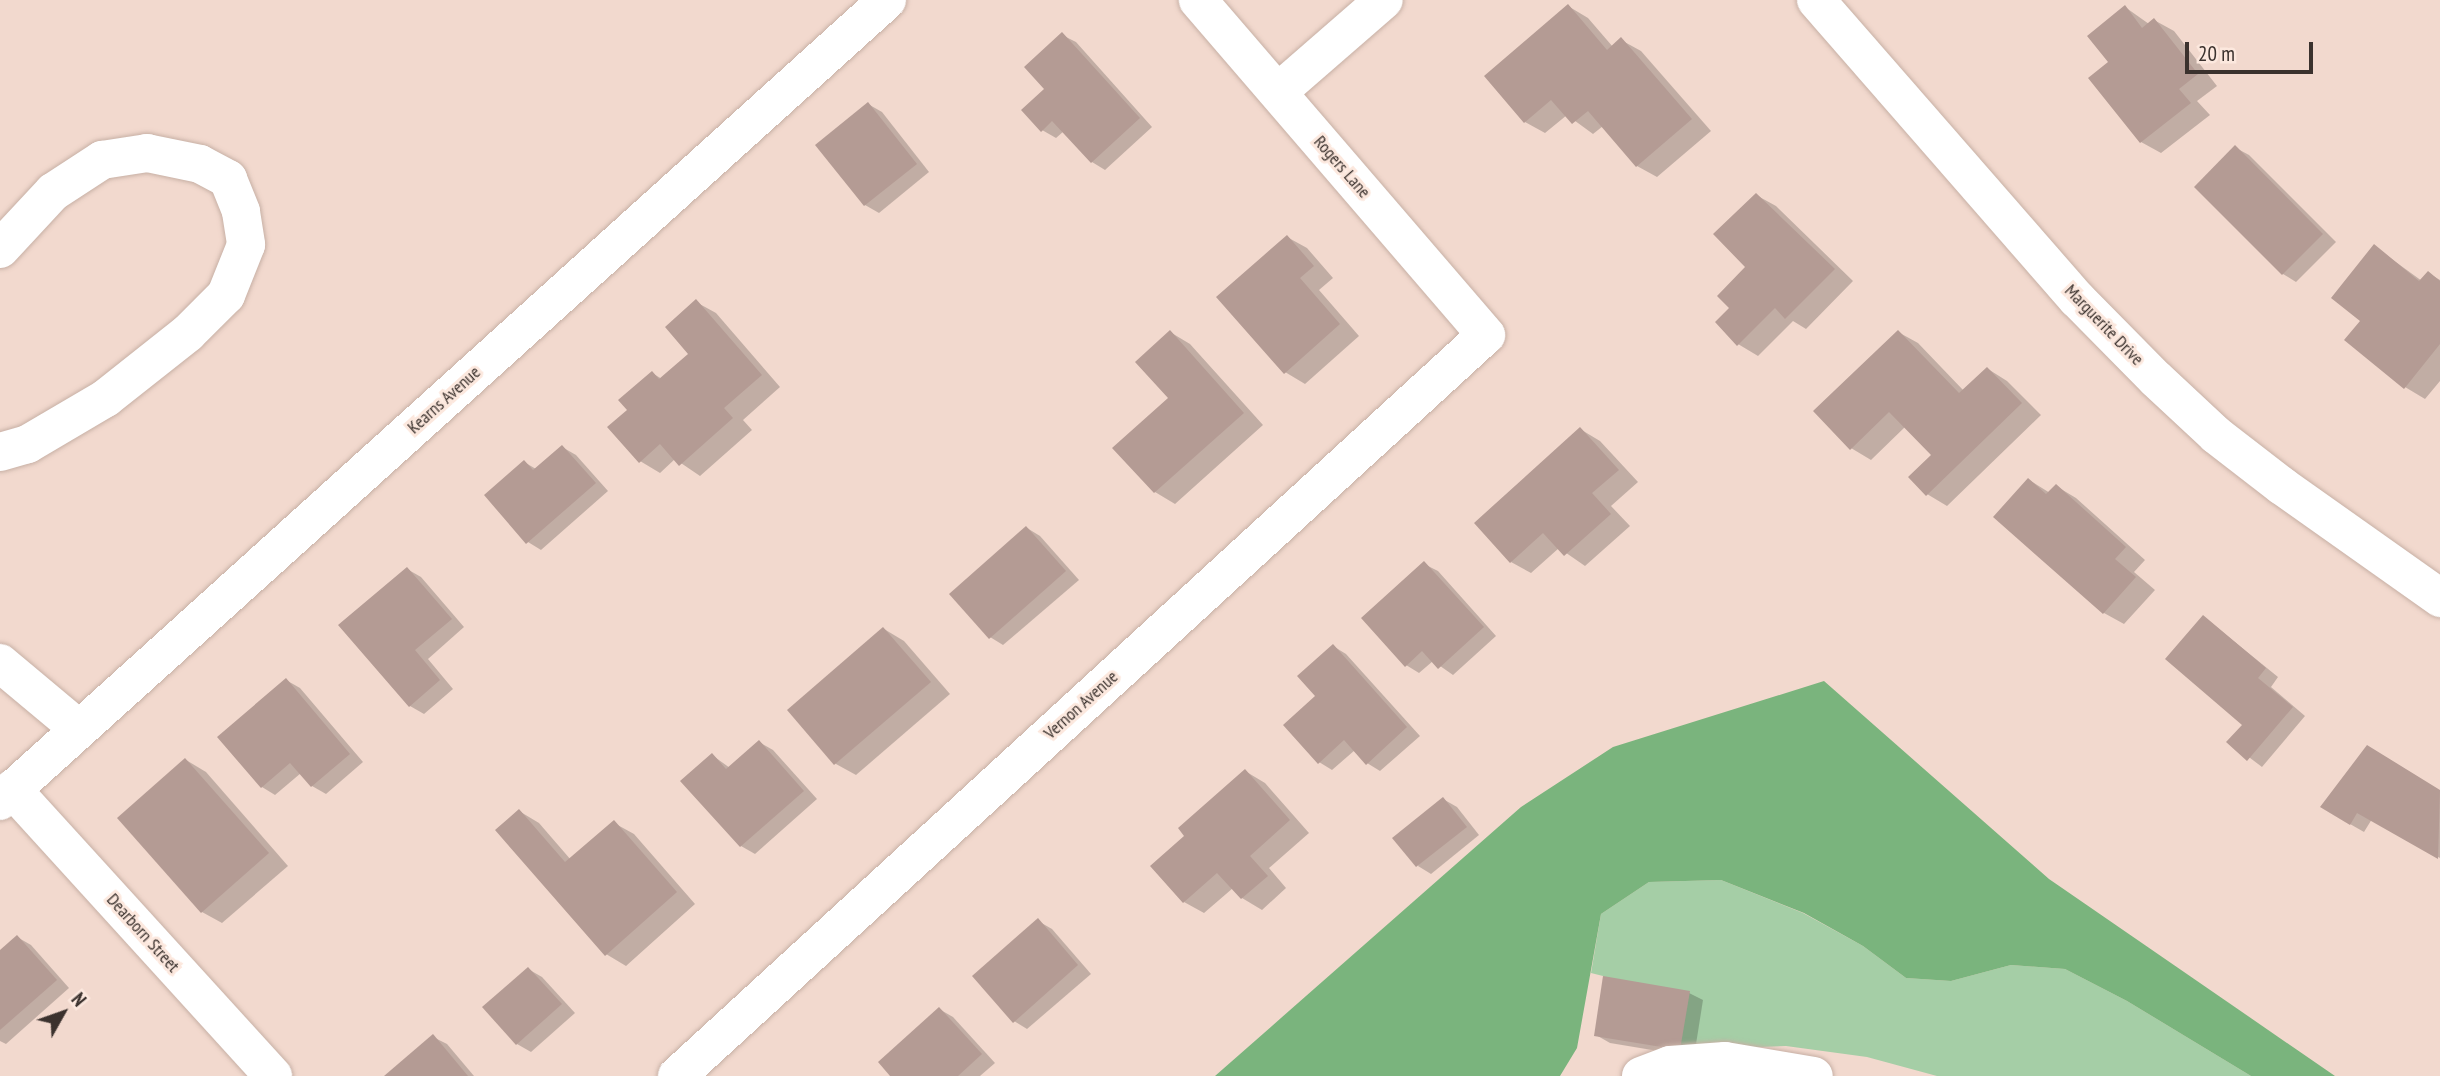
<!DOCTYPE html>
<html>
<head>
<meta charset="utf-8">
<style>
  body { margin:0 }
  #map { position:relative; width:2440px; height:1076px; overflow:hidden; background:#f2d9ce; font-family:"PT Sans Narrow",sans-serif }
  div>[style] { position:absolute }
  .green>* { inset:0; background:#a5cea6 }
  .forest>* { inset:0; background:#7ab47d }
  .shadow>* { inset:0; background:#0003 }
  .building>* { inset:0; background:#b49b94 }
  .roads { filter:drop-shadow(0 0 2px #c7b0a5) drop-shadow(0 0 2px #c7b0a5) }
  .minor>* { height:38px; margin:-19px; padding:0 19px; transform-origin:19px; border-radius:19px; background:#fff }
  span { translate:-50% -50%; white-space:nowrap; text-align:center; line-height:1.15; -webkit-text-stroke:6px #fce8de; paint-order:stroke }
  .street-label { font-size:18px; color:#3b322e }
  .north { position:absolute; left:28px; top:978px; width:70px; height:70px; -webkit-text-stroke:5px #fce8de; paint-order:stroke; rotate:50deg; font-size:19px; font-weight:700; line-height:28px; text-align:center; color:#3b322e }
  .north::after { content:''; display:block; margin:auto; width:24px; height:32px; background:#3b322e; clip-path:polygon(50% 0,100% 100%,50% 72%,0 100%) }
  .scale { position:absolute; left:2185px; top:42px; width:128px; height:32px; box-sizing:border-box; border:4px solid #3b322e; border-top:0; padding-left:9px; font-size:21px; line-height:24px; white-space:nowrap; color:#3b322e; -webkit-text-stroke:5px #fce8de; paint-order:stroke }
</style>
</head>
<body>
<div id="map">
  <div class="green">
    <div style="clip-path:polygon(1721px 880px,1803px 913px,1863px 946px,1906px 978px,1951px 981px,2011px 965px,2065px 969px,2127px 1001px,2251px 1076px,1937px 1076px,1867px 1057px,1786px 1046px,1680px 1050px,1603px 976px,1591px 973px,1601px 914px,1649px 882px)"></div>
  </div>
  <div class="forest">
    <div style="clip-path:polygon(1824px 681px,2049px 879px,2335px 1076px,2251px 1076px,2127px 1001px,2065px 969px,2011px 965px,1951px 981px,1906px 978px,1863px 946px,1804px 913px,1721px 880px,1649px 882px,1601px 914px,1577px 1048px,1560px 1076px,1215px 1076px,1521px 807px,1613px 747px)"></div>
  </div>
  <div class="shadow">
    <div style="clip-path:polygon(1568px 6px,1588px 18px,1613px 47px,1621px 40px,1641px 51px,1711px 131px,1657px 177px,1637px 166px,1603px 126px,1593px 134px,1567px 115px,1545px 133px,1525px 122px)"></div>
    <div style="clip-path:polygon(2125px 7px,2149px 24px,2154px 20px,2174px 31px,2217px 86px,2197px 101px,2210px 115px,2161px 153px,2141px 142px,2111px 62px)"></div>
    <div style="clip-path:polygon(1062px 35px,1076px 42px,1152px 127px,1105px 170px,1092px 162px,1064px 131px,1056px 138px,1042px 130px)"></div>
    <div style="clip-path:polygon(868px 104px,882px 112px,929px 172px,879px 213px,865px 205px)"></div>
    <div style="clip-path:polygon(2236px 148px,2249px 155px,2336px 242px,2296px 282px,2283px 274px)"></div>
    <div style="clip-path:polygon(1756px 195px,1776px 206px,1853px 281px,1806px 329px,1793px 321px,1758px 356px,1738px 344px,1732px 308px,1748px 267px)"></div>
    <div style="clip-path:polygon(1287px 237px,1307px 248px,1333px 278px,1319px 290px,1359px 336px,1305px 384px,1285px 372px)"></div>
    <div style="clip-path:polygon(2375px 247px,2422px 281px,2428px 273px,2440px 280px,2440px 381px,2425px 399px,2405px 387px,2347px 340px,2362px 321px)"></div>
    <div style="clip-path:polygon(696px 302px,716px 313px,780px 387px,743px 420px,752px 430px,700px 476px,675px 459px,660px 473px,640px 461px,630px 410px,652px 373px,662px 379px,691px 354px)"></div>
    <div style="clip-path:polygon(1170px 332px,1190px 344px,1263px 425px,1175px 504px,1155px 492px,1170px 399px)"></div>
    <div style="clip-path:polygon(1898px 332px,1918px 343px,1964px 391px,1988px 369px,2007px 381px,2041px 415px,1947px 506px,1927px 494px,1934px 455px,1906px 426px,1871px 460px,1851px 448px)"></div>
    <div style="clip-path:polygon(1580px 429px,1600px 441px,1638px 482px,1611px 506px,1630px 526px,1585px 566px,1559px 548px,1531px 573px,1511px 562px)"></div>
    <div style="clip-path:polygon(562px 447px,576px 455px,608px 491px,541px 550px,528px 542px,524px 462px,536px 469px)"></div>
    <div style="clip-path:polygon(2029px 480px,2050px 493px,2056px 486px,2076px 498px,2145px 560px,2134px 572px,2155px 590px,2124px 624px,2104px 613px)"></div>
    <div style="clip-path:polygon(1027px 528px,1040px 536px,1079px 580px,1003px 645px,990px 637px)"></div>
    <div style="clip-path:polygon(1424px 564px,1438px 571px,1496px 636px,1453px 675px,1433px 661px,1419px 673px,1406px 665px)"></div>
    <div style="clip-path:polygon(407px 569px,421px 577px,464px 627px,428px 659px,453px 689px,424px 714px,410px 706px,341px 625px)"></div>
    <div style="clip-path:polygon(2204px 617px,2278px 677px,2271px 687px,2305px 716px,2262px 767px,2229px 742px,2245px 725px)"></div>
    <div style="clip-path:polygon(884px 629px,904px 641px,950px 694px,856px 775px,836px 764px,789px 711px)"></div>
    <div style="clip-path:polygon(1333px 646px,1346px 654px,1420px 736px,1380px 771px,1367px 763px,1355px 750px,1332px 770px,1319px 762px,1318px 696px)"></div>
    <div style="clip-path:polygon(286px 680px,300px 688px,363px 762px,326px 794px,312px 786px,301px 773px,275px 795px,262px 787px)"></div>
    <div style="clip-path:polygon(759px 742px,773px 750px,817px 799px,755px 854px,741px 846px,712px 755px,730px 768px)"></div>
    <div style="clip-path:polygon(2382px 755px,2440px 791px,2440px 858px,2372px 819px,2364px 832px,2350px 824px)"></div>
    <div style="clip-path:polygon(186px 760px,206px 772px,288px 866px,222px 923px,202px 912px)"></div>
    <div style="clip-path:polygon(1245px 771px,1265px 783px,1309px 833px,1269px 868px,1286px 888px,1262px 910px,1242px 898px,1233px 888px,1204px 913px,1184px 902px)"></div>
    <div style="clip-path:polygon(1443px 799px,1457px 807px,1479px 835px,1431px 874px,1418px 866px)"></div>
    <div style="clip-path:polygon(519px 811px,539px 823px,571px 860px,614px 823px,634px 834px,695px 904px,626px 966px,606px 954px)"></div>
    <div style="clip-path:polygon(1038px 921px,1052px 929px,1091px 974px,1027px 1029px,1014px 1021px)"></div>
    <div style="clip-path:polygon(17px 937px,31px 945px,69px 988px,6px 1044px,0 1041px,0 952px)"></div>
    <div style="clip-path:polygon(528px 969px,542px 977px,575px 1013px,531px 1052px,517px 1044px)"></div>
    <div style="clip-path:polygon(1689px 993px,1703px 1000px,1694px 1057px,1610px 1043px,1596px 1035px)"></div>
    <div style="clip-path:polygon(939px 1009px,953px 1017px,995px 1063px,980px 1076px,892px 1076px)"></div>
    <div style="clip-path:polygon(433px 1037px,447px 1044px,474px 1076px,387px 1076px)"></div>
  </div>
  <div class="building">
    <div style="clip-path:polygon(1568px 4px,1607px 50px,1621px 37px,1692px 119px,1636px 167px,1588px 111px,1572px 124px,1551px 100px,1524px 123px,1484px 76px)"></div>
    <div style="clip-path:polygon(2125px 5px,2142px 28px,2154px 18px,2198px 74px,2179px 89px,2191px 103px,2140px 143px,2088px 78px,2108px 62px,2087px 36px)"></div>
    <div style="clip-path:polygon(1062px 32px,1140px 118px,1091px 163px,1052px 121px,1041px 132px,1021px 110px,1044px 89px,1024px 67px)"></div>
    <div style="clip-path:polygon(868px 102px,917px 164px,864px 206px,815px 145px)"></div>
    <div style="clip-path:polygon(2235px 145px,2323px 234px,2282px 275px,2194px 187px)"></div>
    <div style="clip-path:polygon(1756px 193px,1835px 269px,1785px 319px,1775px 308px,1737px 346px,1715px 322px,1729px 308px,1717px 296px,1745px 267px,1713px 234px)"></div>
    <div style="clip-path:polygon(1287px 235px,1314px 266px,1300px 278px,1340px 324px,1284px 374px,1216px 297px)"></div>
    <div style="clip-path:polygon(2374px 244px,2419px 281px,2428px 271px,2440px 281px,2440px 344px,2404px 389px,2344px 340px,2360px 321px,2331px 298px)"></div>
    <div style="clip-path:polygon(696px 299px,762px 375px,724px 408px,733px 418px,679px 466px,660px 444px,639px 463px,607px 427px,627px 410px,618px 400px,652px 371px,659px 379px,688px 354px,665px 327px)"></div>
    <div style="clip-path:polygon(1170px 330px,1244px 413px,1154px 493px,1112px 448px,1168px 398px,1135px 362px)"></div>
    <div style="clip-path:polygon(1898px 330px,1959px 393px,1987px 367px,2022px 403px,1926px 496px,1908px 477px,1931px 455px,1889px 412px,1850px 450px,1813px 411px)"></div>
    <div style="clip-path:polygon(1580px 427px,1619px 470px,1592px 493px,1611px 514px,1564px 556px,1543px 533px,1510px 563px,1474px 523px)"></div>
    <div style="clip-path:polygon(562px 445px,596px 483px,526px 544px,484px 495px,524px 460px,533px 470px)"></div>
    <div style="clip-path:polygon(2028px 478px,2046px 494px,2056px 484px,2126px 547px,2115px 559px,2136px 577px,2103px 614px,1993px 517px)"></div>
    <div style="clip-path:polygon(1026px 526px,1066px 571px,989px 639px,949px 594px)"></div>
    <div style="clip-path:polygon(1424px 561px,1484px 627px,1438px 669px,1422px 651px,1405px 667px,1361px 618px)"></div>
    <div style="clip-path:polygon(407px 567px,452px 619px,415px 650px,440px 680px,409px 707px,338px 625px)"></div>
    <div style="clip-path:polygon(2203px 615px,2266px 668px,2258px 678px,2293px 707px,2247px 761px,2226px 742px,2242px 725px,2165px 659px)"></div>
    <div style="clip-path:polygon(883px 627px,931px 682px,834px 765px,787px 710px)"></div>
    <div style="clip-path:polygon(1333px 644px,1407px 727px,1366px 765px,1344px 740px,1318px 764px,1283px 725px,1315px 696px,1297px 676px)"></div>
    <div style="clip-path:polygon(286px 678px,350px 754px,311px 787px,290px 763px,261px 788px,217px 737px)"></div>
    <div style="clip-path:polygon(759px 740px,804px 791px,740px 847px,680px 781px,712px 753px,726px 769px)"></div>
    <div style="clip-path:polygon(2367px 745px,2440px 790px,2438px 859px,2357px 813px,2350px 825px,2320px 807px)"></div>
    <div style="clip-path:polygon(185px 758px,269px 853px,201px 913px,117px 818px)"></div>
    <div style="clip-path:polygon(1245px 769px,1290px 820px,1250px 856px,1268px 876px,1241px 899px,1217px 873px,1183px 903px,1150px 866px,1184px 836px,1178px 828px)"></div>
    <div style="clip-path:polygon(1443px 797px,1467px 827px,1416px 867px,1392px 838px)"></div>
    <div style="clip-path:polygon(519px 809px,565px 862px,614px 820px,677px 892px,605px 956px,495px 830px)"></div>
    <div style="clip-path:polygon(1038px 918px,1078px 965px,1013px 1023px,972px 976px)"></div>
    <div style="clip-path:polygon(17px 935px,57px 980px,0 1030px,0 950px)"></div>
    <div style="clip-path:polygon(528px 967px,562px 1004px,516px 1045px,482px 1007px)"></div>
    <div style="clip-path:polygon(1603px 976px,1690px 991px,1680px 1050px,1594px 1036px)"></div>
    <div style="clip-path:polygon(939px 1007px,982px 1054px,958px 1076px,890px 1076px,878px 1062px)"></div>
    <div style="clip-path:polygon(433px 1034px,468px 1076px,384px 1076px)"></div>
  </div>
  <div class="roads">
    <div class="minor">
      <div style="left:1816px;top:0;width:397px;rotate:48.9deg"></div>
      <div style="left:2077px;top:299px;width:112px;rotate:45.4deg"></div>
      <div style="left:2156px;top:379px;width:82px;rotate:43deg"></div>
      <div style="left:2216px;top:435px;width:83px;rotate:37.7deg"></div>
      <div style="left:2282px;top:486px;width:194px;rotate:35.3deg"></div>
      <div style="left:1278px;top:92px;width:140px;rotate:-41deg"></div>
      <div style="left:0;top:249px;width:78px;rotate:-47.1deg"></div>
      <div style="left:53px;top:192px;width:59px;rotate:-33.1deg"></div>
      <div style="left:102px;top:160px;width:46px;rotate:-8.8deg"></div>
      <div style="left:147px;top:153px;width:54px;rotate:11.7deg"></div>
      <div style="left:200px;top:164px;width:32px;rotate:28deg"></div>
      <div style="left:228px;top:179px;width:35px;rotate:68deg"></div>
      <div style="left:241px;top:212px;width:33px;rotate:81deg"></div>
      <div style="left:246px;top:245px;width:54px;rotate:111.8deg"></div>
      <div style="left:226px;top:295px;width:54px;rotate:135deg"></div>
      <div style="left:188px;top:333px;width:105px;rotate:141.6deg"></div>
      <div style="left:106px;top:398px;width:91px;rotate:149.5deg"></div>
      <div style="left:28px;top:444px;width:29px;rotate:164deg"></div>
      <div style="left:0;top:663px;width:103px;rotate:39.9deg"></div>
      <div style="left:12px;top:789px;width:388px;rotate:47.7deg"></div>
      <div style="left:0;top:801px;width:1195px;rotate:-42.08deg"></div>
      <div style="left:677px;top:1076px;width:1097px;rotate:-42.49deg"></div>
      <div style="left:1486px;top:335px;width:442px;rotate:-130.7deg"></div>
      <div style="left:1641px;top:1076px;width:31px;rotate:-21deg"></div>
      <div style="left:1670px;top:1065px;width:55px;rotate:-4.2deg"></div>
      <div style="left:1725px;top:1061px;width:90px;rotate:9.6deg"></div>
    </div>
  </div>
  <div class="street-label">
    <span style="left:1342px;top:167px;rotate:49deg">Rogers Lane</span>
    <span style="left:2104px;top:325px;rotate:46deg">Marguerite Drive</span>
    <span style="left:444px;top:400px;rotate:-42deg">Kearns Avenue</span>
    <span style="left:1081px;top:705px;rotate:-42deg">Vernon Avenue</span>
    <span style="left:143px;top:933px;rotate:48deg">Dearborn Street</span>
  </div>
  <div class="north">N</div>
  <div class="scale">20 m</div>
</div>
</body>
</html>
